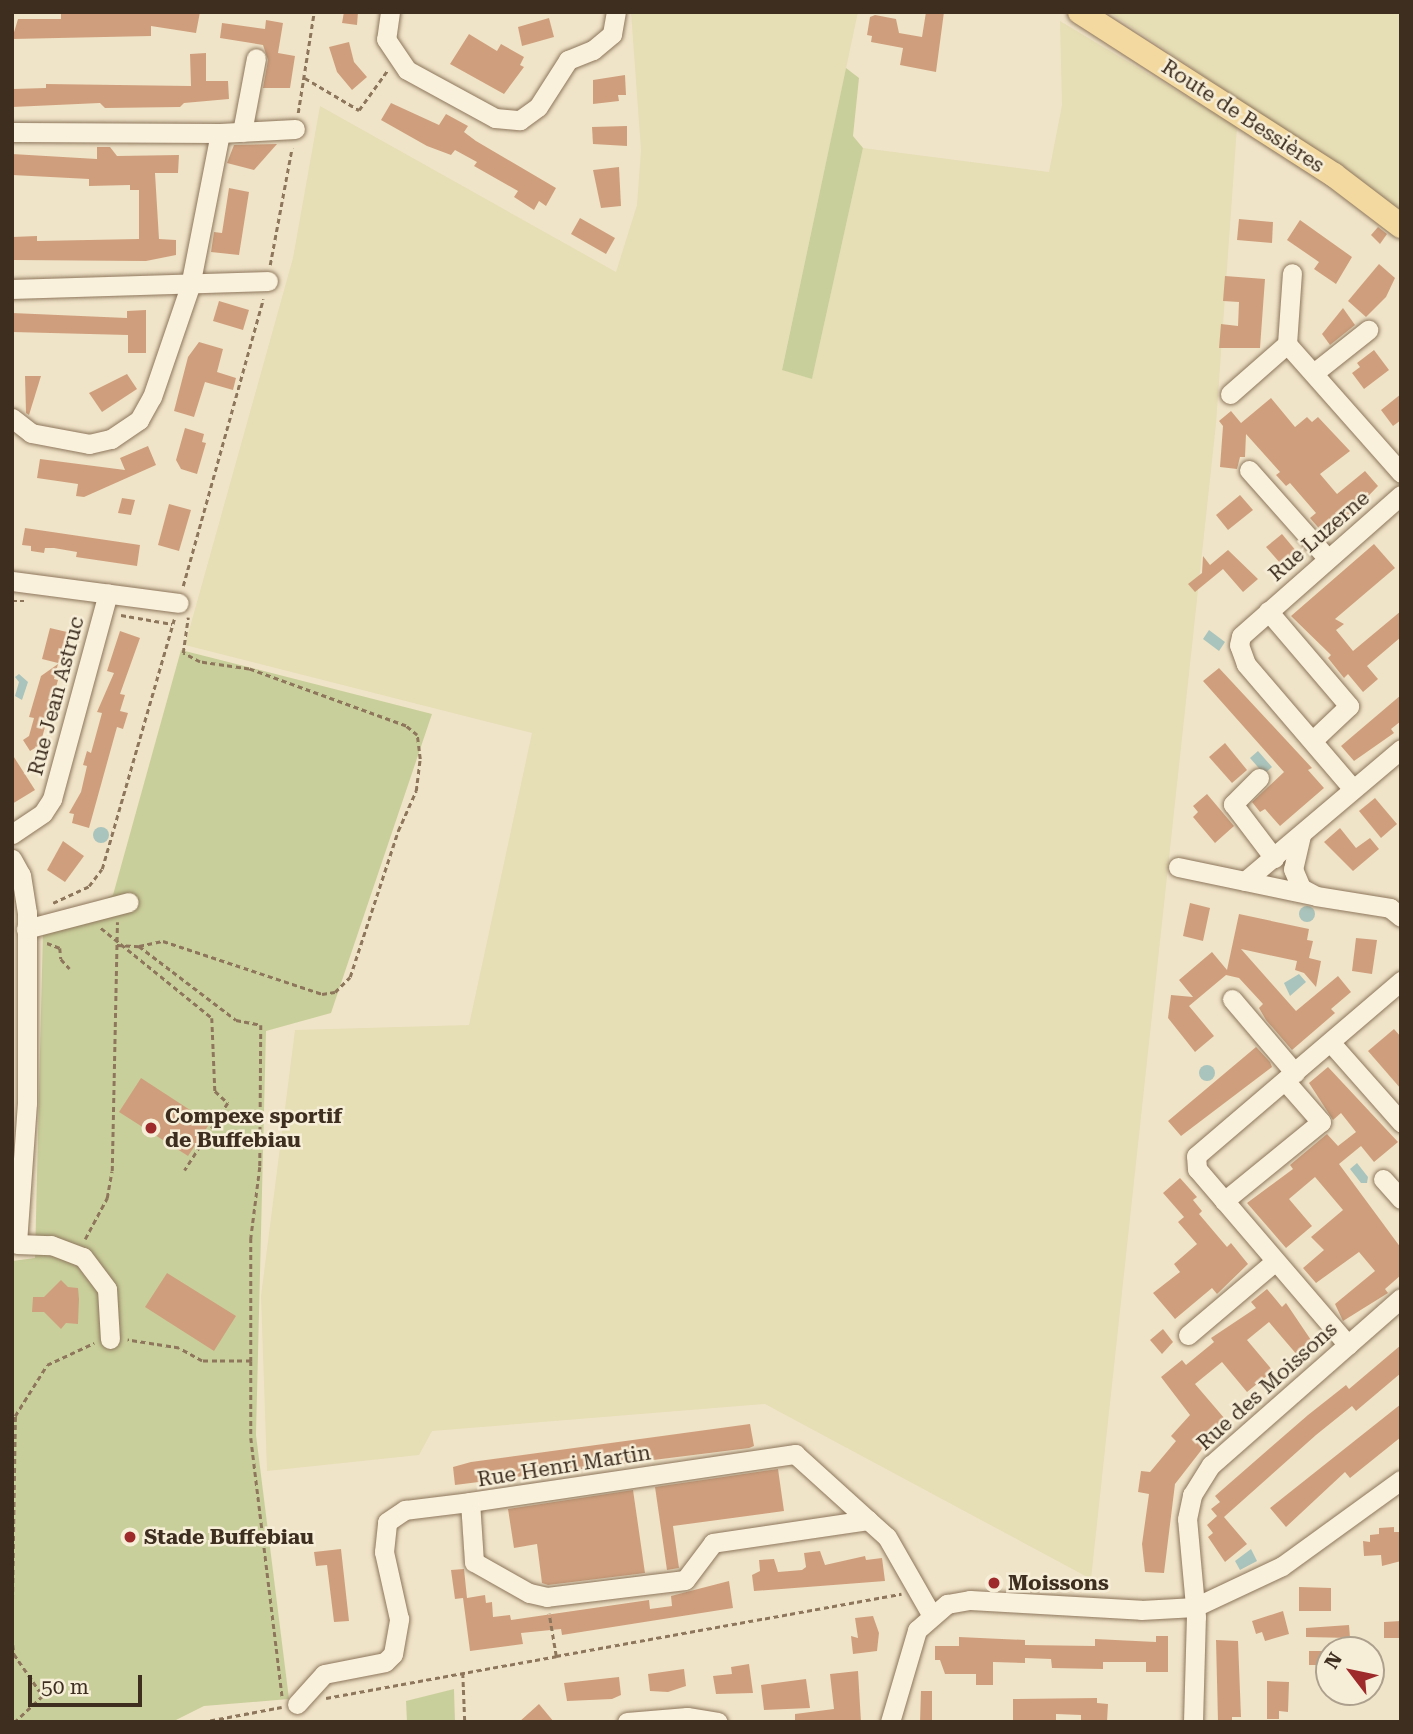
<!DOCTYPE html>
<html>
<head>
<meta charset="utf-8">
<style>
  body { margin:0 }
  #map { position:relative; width:1413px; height:1734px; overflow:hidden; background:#f0e4c8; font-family:"Roboto Serif",serif }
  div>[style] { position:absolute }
  .farmland>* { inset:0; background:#e6deb5 }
  .green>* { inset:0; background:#c9cf9b }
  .water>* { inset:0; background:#a9c4bc }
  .round { border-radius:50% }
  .building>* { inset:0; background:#cf9f7d }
  .path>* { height:2.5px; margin-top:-1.25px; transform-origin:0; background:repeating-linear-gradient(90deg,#8d765c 0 5px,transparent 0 8.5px) }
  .roads { filter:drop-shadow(0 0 2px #8d765c) drop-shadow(0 0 2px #8d765c) }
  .minor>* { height:19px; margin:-9.5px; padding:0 9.5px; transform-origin:9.5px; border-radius:9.5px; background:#faf1dc }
  .major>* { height:24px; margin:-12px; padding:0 12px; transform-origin:12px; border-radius:12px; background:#f3d9a0 }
  .dots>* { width:19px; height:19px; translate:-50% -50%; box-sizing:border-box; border:4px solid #f7eed8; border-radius:50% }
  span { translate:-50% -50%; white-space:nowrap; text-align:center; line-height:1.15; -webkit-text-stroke:5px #f7eed8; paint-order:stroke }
  .street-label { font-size:21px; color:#3d2e20 }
  .poi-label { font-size:21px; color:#3d2e20; font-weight:700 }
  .left { translate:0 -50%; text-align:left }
  .frame { position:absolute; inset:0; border:14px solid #3d2e20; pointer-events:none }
  .north { position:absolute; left:1315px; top:1636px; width:70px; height:70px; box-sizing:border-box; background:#f7eed8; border:2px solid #ada18e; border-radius:50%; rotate:302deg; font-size:19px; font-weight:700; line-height:28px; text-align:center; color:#3d2e20 }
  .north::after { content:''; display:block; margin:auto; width:24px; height:32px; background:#9e2a2b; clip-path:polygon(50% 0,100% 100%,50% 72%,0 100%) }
  .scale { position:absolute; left:28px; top:1675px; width:114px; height:32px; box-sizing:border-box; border:4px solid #3d2e20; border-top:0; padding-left:9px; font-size:21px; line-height:24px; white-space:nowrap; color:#3d2e20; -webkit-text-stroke:5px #f7eed8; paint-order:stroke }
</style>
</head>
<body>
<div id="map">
  <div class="farmland">
    <div style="clip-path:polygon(631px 12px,858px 12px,782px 369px,812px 379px,863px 148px,1049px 172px,1062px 105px,1060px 21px,1237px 127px,1216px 424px,1091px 1579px,765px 1404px,432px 1431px,419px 1455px,267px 1471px,261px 1296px,295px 1030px,469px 1025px,532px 733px,185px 645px,293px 258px,320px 106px,616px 272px,637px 205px,641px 150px)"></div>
    <div style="clip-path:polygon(1109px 12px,1401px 12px,1401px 217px,1237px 98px)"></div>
  </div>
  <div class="green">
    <div style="clip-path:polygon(846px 68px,859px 78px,853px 136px,863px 148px,812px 379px,782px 370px)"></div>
    <div style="clip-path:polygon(181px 650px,432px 714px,331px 1013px,266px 1031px,256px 1435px,289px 1699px,204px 1706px,172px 1722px,12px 1722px,12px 1261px,35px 1258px,43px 930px,113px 895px)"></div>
    <div style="clip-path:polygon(454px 1689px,455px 1722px,407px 1722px,406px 1701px)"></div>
  </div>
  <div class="water">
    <div style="clip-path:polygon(1209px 630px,1225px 642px,1219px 651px,1203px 639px)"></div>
    <div style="clip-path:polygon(19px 674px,28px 682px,22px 700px,15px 696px,19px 682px,15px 677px)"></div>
    <div style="clip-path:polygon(1258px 751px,1272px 767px,1264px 774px,1250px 758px)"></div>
    <div class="round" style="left:93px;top:827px;width:16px;height:16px"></div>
    <div class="round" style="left:1299px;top:906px;width:16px;height:16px"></div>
    <div style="clip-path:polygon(1299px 974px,1306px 982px,1290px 996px,1284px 983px)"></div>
    <div class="round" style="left:1199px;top:1065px;width:16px;height:16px"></div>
    <div style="clip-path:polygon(1357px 1163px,1368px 1177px,1367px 1183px,1361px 1183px,1350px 1169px)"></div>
    <div style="clip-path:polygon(1251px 1549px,1257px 1561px,1240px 1570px,1235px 1561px)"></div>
  </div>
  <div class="building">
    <div style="clip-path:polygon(61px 12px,200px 12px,196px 33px,151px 26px,151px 36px,12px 39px,18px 19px,61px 19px)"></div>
    <div style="clip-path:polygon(344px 12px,358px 12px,357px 25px,342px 23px)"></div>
    <div style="clip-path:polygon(926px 12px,944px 12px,936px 72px,900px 65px,903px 48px,871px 42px,872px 36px,867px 35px,870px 17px,875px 15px,896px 19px,899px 33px,922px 37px)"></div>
    <div style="clip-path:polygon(549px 18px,554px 37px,522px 46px,518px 27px)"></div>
    <div style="clip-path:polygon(266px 20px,283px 23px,278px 53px,295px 56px,290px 88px,263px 88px,268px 60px,263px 45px,220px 38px,222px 23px,265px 29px)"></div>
    <div style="clip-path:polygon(469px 34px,497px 51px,501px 44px,524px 57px,520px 65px,524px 67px,504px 94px,450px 64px)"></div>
    <div style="clip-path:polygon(349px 42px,354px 62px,367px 77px,352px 90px,337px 72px,329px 47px)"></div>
    <div style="clip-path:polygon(206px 53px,206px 81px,228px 81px,229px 99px,184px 103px,180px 107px,105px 108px,100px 103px,12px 107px,12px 89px,46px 88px,46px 84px,191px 86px,190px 54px)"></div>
    <div style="clip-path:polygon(625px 75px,626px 95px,618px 95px,619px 101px,593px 104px,593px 80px)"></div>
    <div style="clip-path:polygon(391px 103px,439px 125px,446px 114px,468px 126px,464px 132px,476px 141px,556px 188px,546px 206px,539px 201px,534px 210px,514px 197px,518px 191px,474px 166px,477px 162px,455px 150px,451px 155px,427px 146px,381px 120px)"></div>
    <div style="clip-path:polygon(627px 126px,627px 146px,593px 144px,592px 127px)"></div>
    <div style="clip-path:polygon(277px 144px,254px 170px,227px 163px,234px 145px)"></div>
    <div style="clip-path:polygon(97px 147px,110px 147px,117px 156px,179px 155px,178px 173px,155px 173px,159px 239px,176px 240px,176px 255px,146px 261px,12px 260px,12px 237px,37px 236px,37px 241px,139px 239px,139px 190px,130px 190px,130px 185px,89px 186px,89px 179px,12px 175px,12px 154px,97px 159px)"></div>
    <div style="clip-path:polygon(619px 167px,621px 206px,601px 208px,593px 170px)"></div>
    <div style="clip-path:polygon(229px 188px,249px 192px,239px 255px,211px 252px,214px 232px,222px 233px)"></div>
    <div style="clip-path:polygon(580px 218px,615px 238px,606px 254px,571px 234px)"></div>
    <div style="clip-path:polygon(1239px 219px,1273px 222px,1272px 243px,1237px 240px)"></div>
    <div style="clip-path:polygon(1300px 220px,1352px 257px,1336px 284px,1314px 269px,1319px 262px,1287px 240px)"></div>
    <div style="clip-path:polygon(1378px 227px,1387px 234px,1380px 244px,1371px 235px)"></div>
    <div style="clip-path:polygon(1379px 264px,1395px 278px,1386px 297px,1366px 317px,1348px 301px)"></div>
    <div style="clip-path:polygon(1225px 276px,1265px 279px,1260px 348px,1219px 348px,1221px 324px,1238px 326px,1239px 302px,1223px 301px)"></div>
    <div style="clip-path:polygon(219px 301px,249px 310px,243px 330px,213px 321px)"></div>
    <div style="clip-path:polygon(1343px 308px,1355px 325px,1330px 345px,1322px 334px)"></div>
    <div style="clip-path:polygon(146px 310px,146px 353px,128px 353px,128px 335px,12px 332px,12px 313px,127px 318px,127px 311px)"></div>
    <div style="clip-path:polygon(199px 342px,223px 349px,217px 372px,236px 378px,233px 390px,205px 382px,194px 417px,174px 411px,188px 357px)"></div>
    <div style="clip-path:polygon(1374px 350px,1389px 370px,1364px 389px,1352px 373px,1360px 367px,1357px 363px)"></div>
    <div style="clip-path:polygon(127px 374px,137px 389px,102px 412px,89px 393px)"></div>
    <div style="clip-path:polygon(25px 376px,41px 376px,29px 415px,26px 413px)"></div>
    <div style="clip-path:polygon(1401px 394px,1401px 420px,1393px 426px,1381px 410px)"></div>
    <div style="clip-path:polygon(1271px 398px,1295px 427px,1307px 417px,1312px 422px,1318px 417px,1350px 451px,1320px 474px,1337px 494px,1365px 471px,1378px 486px,1344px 521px,1342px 517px,1323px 533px,1310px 518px,1316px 513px,1290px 483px,1286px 486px,1276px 475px,1280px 472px,1246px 434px,1245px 457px,1240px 457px,1237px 469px,1220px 467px,1223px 426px,1219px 421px,1231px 411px,1241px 423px)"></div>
    <div style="clip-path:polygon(185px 428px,204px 434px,202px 442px,206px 443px,197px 474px,181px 469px,176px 460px)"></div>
    <div style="clip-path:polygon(148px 446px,156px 465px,84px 497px,76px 496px,78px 484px,37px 478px,40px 459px,125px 470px,120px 458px)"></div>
    <div style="clip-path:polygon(1240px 495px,1253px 510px,1228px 530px,1216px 515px)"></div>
    <div style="clip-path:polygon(122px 498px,135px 500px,131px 515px,118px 513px)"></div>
    <div style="clip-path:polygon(169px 504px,191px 510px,179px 551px,158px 545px)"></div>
    <div style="clip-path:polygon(25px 528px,140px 545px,137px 566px,76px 557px,77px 552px,54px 548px,45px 548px,44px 553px,31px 551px,31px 546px,22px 545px)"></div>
    <div style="clip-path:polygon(1282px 534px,1302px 558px,1287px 571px,1266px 547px)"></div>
    <div style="clip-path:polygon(1374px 544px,1395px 568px,1335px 619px,1344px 624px,1336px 630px,1353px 651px,1401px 611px,1401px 637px,1367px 666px,1378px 679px,1363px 692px,1348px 674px,1344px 678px,1328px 658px,1331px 655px,1291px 616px)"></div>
    <div style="clip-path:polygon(1228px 550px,1258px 579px,1243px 592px,1223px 569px,1195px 592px,1188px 584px,1202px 573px,1203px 556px,1210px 565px)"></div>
    <div style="clip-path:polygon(50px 628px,67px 632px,64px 641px,69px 642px,58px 663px,42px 659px)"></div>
    <div style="clip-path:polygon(120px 631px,140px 638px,120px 694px,125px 695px,120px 711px,128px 713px,123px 729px,117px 727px,89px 828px,72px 823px,74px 814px,69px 813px,81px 792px,87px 766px,83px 765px,87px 751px,91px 753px,102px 713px,97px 712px,114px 673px,107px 671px)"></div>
    <div style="clip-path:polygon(58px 664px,54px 679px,58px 680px,40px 745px,30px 751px,23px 740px,29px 736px,34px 718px,29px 717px,41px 676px)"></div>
    <div style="clip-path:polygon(1219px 668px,1312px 768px,1308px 770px,1324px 788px,1280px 826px,1265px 809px,1260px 812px,1252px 802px,1284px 772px,1203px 681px)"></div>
    <div style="clip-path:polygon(1401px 695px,1401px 721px,1391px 729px,1394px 733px,1354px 761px,1341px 746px)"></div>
    <div style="clip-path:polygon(1225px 743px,1247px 770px,1232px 783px,1209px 757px)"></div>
    <div style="clip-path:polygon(12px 754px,35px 790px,12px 804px)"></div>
    <div style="clip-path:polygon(1207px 794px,1234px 826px,1215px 843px,1193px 817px,1198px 812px,1193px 806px)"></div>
    <div style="clip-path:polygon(1375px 798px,1397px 824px,1381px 838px,1359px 811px)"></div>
    <div style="clip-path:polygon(1340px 828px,1356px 848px,1370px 838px,1379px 849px,1353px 871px,1324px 842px)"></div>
    <div style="clip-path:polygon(63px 841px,84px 856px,65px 882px,47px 870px)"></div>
    <div style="clip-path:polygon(1190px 903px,1210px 908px,1203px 941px,1183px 936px)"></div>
    <div style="clip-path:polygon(1239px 914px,1309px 929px,1307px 940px,1313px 941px,1309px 958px,1321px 961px,1316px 987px,1304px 973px,1295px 970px,1297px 961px,1241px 949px,1296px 1011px,1338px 976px,1351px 992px,1331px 1009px,1335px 1013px,1292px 1050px,1266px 1020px,1259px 1008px,1263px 1004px,1239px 978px,1226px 975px,1189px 1006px,1214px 1036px,1195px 1052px,1168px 1018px,1171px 995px,1193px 997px,1179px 980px,1212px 952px,1227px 970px)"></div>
    <div style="clip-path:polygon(1356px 938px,1377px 940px,1372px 974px,1352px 971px)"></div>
    <div style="clip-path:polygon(1394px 1029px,1401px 1037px,1401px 1089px,1368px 1051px)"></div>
    <div style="clip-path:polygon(1246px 1036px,1270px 1062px,1272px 1067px,1181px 1136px,1168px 1121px,1256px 1047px)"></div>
    <div style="clip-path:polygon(1328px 1067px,1398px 1142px,1374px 1162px,1361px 1146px,1339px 1164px,1401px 1248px,1401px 1275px,1385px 1289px,1388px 1293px,1343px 1321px,1335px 1304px,1375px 1271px,1359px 1252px,1316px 1283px,1303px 1268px,1324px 1250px,1311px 1237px,1343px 1210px,1315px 1177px,1289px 1199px,1312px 1226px,1286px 1248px,1247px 1203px,1293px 1169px,1290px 1165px,1327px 1134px,1338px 1146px,1356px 1132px,1341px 1113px,1333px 1120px,1309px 1083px)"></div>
    <div style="clip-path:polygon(141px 1078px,210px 1123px,188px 1156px,119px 1112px)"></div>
    <div style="clip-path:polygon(1180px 1178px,1197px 1197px,1193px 1200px,1202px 1211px,1199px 1214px,1227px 1247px,1231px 1243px,1248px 1264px,1217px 1294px,1212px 1288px,1175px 1319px,1153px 1293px,1180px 1272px,1174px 1264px,1197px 1244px,1178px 1222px,1184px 1217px,1163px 1193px)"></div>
    <div style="clip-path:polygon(167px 1273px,236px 1316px,214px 1351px,145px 1307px)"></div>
    <div style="clip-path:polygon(61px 1280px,68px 1287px,78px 1288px,79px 1299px,78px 1324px,66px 1323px,61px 1329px,44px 1312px,32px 1312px,33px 1297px,44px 1297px)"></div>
    <div style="clip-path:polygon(1267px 1289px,1282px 1307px,1286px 1303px,1313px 1343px,1298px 1356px,1269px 1322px,1247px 1340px,1273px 1371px,1247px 1392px,1222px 1362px,1195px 1384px,1231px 1426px,1213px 1443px,1210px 1439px,1175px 1484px,1164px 1573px,1145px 1572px,1142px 1544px,1149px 1494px,1138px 1492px,1141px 1471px,1150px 1472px,1176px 1441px,1171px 1436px,1190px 1415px,1161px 1377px,1182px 1360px,1186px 1365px,1214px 1342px,1211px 1338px,1256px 1308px,1251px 1302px)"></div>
    <div style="clip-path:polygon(1163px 1329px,1173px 1342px,1162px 1354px,1150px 1340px)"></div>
    <div style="clip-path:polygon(1401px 1345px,1401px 1373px,1356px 1411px,1352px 1406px,1316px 1435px,1224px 1517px,1247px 1544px,1225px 1562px,1208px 1537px,1213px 1533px,1207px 1525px,1217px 1516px,1211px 1509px,1220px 1502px,1215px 1496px,1308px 1415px,1346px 1385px,1349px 1389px)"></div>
    <div style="clip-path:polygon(1401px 1404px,1401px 1437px,1350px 1478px,1345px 1472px,1286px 1527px,1270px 1508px)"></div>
    <div style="clip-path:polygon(750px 1424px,754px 1446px,749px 1448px,455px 1485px,453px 1467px,471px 1462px)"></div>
    <div style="clip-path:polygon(778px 1469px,784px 1511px,673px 1526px,679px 1568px,667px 1570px,655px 1487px)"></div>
    <div style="clip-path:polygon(633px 1490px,645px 1573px,548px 1585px,542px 1583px,537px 1544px,514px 1548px,508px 1509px)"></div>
    <div style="clip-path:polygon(1394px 1527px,1394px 1532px,1400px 1532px,1401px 1561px,1382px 1566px,1381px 1555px,1364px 1556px,1363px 1541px,1370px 1542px,1370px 1535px,1379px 1534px,1379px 1528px)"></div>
    <div style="clip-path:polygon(341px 1549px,349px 1621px,334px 1622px,327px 1565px,316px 1566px,314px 1552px)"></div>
    <div style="clip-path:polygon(820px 1551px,825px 1565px,865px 1556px,866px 1560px,882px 1558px,885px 1581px,754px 1591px,752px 1575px,760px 1571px,759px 1560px,774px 1559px,778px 1572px,802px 1570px,806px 1567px,804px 1553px)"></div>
    <div style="clip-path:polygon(464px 1569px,467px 1598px,485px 1595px,486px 1603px,492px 1602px,493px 1617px,510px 1615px,511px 1620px,649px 1600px,650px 1609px,672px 1606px,671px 1596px,729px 1581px,733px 1608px,562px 1635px,561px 1629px,521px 1633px,523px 1644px,470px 1651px,463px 1598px,455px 1599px,451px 1570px)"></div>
    <div style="clip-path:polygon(1299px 1587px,1331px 1588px,1331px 1611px,1299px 1611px)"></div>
    <div style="clip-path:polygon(1283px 1611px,1289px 1634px,1265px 1641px,1262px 1632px,1256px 1634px,1252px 1621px)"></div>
    <div style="clip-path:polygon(873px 1616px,879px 1633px,877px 1651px,853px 1654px,851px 1636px,858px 1638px,855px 1618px)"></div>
    <div style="clip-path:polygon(1401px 1621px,1401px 1638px,1384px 1638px,1384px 1622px)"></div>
    <div style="clip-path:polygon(1349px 1625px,1350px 1638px,1306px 1637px,1306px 1628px)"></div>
    <div style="clip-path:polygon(1156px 1636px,1168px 1636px,1168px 1672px,1146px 1672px,1146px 1662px,1103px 1662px,1103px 1669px,1052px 1668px,1051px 1659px,1025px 1658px,1025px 1663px,993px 1662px,993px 1685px,976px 1685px,976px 1674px,945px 1674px,940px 1660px,935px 1660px,935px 1646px,959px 1646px,959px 1637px,1025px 1640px,1025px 1645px,1095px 1646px,1095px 1639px,1156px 1642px)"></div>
    <div style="clip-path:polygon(1216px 1640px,1238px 1641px,1241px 1717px,1232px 1717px,1232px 1722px,1218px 1722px)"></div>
    <div style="clip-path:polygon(1309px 1651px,1329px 1651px,1329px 1675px,1316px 1675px,1317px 1665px,1309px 1665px)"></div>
    <div style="clip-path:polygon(749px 1664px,753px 1693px,716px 1694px,713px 1676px,732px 1674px,731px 1667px)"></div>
    <div style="clip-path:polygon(684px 1669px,686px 1686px,668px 1692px,650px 1691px,648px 1674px)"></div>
    <div style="clip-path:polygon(858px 1671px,861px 1722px,795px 1722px,795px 1714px,834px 1709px,830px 1674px)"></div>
    <div style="clip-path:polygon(619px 1677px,621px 1695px,612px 1699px,567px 1701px,564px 1683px)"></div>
    <div style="clip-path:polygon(806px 1679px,810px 1708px,764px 1710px,761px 1685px)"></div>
    <div style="clip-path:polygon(1267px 1681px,1289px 1682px,1288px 1712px,1279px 1711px,1279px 1719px,1267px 1719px)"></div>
    <div style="clip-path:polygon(921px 1691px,932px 1691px,932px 1722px,920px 1722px)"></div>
    <div style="clip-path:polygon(1097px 1698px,1097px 1703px,1108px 1704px,1107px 1722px,1081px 1722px,1081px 1715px,1056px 1714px,1056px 1722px,1013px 1722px,1013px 1699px)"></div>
    <div style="clip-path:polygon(539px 1704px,554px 1722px,519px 1722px)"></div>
  </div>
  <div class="path">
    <div style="left:305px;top:78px;width:63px;rotate:30.7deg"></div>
    <div style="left:359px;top:110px;width:48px;rotate:-54.3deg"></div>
    <div style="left:298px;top:113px;width:102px;rotate:-81deg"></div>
    <div style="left:270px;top:265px;width:119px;rotate:-79.4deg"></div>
    <div style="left:183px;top:586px;width:298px;rotate:-74.4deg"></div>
    <div style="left:12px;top:601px;width:12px"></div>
    <div style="left:121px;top:615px;width:52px;rotate:10deg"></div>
    <div style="left:53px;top:903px;width:40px;rotate:-25deg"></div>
    <div style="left:89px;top:886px;width:21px;rotate:-53deg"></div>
    <div style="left:102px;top:869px;width:260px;rotate:-73.9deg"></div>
    <div style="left:101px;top:928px;width:143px;rotate:39deg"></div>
    <div style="left:212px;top:1018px;width:73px;rotate:87.6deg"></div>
    <div style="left:215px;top:1091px;width:18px;rotate:43deg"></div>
    <div style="left:228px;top:1103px;width:80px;rotate:122.7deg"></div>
    <div style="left:47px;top:943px;width:14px;rotate:21deg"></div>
    <div style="left:60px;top:948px;width:11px;rotate:85deg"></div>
    <div style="left:61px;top:959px;width:13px;rotate:48deg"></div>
    <div style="left:117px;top:945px;width:22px;rotate:3deg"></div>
    <div style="left:139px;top:946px;width:122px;rotate:37.3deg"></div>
    <div style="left:236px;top:1020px;width:25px;rotate:11deg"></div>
    <div style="left:261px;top:1025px;width:142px;rotate:90.4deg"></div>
    <div style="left:260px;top:1167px;width:72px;rotate:97.2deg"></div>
    <div style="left:251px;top:1238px;width:123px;rotate:90deg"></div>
    <div style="left:251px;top:1361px;width:49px;rotate:180deg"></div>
    <div style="left:202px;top:1361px;width:26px;rotate:-151deg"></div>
    <div style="left:179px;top:1348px;width:52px;rotate:-171.1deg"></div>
    <div style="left:139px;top:946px;width:25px;rotate:-12deg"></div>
    <div style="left:163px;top:941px;width:168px;rotate:18.4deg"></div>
    <div style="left:322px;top:994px;width:13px;rotate:-9deg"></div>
    <div style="left:335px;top:992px;width:21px;rotate:-45deg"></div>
    <div style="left:350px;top:977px;width:154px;rotate:-71.8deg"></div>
    <div style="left:398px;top:831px;width:44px;rotate:-65.8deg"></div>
    <div style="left:416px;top:791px;width:32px;rotate:-83deg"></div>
    <div style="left:420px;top:759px;width:24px;rotate:-97deg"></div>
    <div style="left:417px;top:735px;width:14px;rotate:-141deg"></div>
    <div style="left:406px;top:726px;width:167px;rotate:-160deg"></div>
    <div style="left:249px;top:669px;width:49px;rotate:-171.9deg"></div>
    <div style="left:200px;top:662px;width:19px;rotate:-152deg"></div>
    <div style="left:183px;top:653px;width:36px;rotate:-82deg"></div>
    <div style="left:85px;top:1239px;width:47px;rotate:-61.8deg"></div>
    <div style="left:107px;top:1198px;width:27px;rotate:-80deg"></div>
    <div style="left:112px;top:1171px;width:249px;rotate:-88.8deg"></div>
    <div style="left:251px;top:1361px;width:77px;rotate:90deg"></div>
    <div style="left:251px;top:1438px;width:260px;rotate:83.1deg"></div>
    <div style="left:12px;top:1617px;width:201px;rotate:-89.1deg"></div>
    <div style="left:15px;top:1416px;width:60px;rotate:-57.9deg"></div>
    <div style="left:47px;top:1365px;width:52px;rotate:-25.1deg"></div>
    <div style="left:12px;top:1636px;width:18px;rotate:84deg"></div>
    <div style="left:14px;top:1654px;width:51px;rotate:55.4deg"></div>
    <div style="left:43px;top:1696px;width:38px;rotate:137deg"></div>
    <div style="left:556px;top:1656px;width:351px;rotate:-10.2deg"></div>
    <div style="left:463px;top:1673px;width:49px;rotate:87.7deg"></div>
    <div style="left:326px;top:1698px;width:234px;rotate:-10.3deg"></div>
    <div style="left:556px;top:1656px;width:43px;rotate:-99.5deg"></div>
    <div style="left:202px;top:1722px;width:81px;rotate:-10.6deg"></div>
  </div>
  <div class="roads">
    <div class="minor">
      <div style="left:390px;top:12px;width:27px;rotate:98deg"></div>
      <div style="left:386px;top:39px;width:37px;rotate:56deg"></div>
      <div style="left:407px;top:70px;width:100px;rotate:28.6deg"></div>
      <div style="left:495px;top:118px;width:25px;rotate:5deg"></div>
      <div style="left:520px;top:120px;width:22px;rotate:-36deg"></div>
      <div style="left:538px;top:107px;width:56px;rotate:-57.4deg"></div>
      <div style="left:568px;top:60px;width:27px;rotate:-22deg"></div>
      <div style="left:593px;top:50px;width:25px;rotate:-40deg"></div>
      <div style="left:612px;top:34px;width:22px;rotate:-80deg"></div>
      <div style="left:12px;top:132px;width:208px;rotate:0.3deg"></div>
      <div style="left:220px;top:133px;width:75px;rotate:-3.1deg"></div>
      <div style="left:242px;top:132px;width:75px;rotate:-79.3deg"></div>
      <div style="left:12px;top:289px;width:256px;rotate:-1.8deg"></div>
      <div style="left:1287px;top:344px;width:71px;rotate:-86deg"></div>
      <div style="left:1315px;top:372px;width:68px;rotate:-38.4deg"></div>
      <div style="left:1230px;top:394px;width:76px;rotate:-41.3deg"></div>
      <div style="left:1287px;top:344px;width:172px;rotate:48.5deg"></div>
      <div style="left:12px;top:418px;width:24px;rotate:38deg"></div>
      <div style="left:31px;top:433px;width:59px;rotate:10.7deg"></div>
      <div style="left:89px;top:444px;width:23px;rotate:-13deg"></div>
      <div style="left:111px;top:439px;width:34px;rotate:-34deg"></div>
      <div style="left:139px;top:420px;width:26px;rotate:-61deg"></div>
      <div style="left:152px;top:397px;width:117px;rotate:-71.1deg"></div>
      <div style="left:190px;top:286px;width:156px;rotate:-78.9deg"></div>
      <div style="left:1249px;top:470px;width:118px;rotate:48.4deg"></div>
      <div style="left:12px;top:581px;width:168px;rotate:7.5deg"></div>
      <div style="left:1268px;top:611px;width:125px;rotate:49.5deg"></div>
      <div style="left:1349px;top:706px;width:50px;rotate:136.6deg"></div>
      <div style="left:1259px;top:778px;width:37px;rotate:135deg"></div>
      <div style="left:1233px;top:804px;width:68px;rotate:52.8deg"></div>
      <div style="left:1353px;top:789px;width:165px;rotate:-130.6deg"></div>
      <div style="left:1246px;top:664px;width:20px;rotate:-110deg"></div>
      <div style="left:1239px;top:645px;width:9px;rotate:-77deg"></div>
      <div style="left:1241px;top:636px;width:213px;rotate:-41.4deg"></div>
      <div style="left:12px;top:834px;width:37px;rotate:-34deg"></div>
      <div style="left:43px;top:813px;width:17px;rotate:-57deg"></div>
      <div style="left:52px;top:799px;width:213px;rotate:-74.8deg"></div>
      <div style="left:1301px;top:835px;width:35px;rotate:103deg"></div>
      <div style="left:1293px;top:869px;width:21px;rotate:67deg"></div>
      <div style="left:1301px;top:888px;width:17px;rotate:28deg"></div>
      <div style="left:1316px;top:896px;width:75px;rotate:9.2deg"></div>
      <div style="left:1390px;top:908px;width:14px;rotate:39deg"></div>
      <div style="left:12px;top:859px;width:18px;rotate:61deg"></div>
      <div style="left:21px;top:875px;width:38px;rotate:81deg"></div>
      <div style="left:27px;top:913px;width:190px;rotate:90deg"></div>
      <div style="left:27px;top:1103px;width:141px;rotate:94.1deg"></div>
      <div style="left:1178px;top:867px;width:137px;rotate:11.8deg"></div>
      <div style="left:1245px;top:881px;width:204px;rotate:-40.2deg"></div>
      <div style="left:26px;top:929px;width:106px;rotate:-14.7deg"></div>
      <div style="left:1232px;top:999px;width:97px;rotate:49.6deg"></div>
      <div style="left:1331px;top:1043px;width:106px;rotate:48.5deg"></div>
      <div style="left:1383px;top:1179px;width:27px;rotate:48deg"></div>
      <div style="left:1224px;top:1201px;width:125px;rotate:-39.2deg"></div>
      <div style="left:1321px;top:1122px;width:53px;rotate:-131.2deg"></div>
      <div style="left:17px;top:1244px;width:34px;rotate:2deg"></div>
      <div style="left:51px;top:1245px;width:34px;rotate:21deg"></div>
      <div style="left:83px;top:1257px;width:40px;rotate:53deg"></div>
      <div style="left:107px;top:1289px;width:50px;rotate:86.6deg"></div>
      <div style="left:1188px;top:1335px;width:113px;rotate:-40.3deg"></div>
      <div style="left:1348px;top:1345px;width:232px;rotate:-130.6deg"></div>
      <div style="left:1197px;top:1169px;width:13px;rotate:-94deg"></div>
      <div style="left:1196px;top:1156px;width:270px;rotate:-40.5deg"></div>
      <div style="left:868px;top:1520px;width:157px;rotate:171.6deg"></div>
      <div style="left:713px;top:1543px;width:46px;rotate:127.1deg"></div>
      <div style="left:685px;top:1580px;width:139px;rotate:173deg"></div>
      <div style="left:547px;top:1597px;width:18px;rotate:-167deg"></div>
      <div style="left:529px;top:1593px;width:63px;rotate:-150.6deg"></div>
      <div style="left:474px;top:1562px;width:60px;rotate:-93.8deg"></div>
      <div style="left:470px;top:1502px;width:329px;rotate:-8.4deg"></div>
      <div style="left:795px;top:1454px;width:98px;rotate:42.1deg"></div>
      <div style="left:868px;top:1520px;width:25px;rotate:42deg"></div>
      <div style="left:887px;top:1537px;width:89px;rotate:60.3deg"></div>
      <div style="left:297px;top:1704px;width:40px;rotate:-48deg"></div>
      <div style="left:324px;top:1674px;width:62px;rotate:-11.1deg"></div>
      <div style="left:385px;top:1662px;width:11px;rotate:-45deg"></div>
      <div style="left:393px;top:1654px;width:36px;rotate:-80deg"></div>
      <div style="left:399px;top:1619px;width:69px;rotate:-102.6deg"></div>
      <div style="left:384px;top:1552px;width:30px;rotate:-84deg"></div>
      <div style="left:387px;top:1522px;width:22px;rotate:-34deg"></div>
      <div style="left:405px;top:1510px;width:65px;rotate:-7deg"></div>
      <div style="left:627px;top:1722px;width:60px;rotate:-4.8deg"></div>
      <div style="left:687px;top:1717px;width:31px;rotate:9deg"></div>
      <div style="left:890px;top:1722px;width:96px;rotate:-73.6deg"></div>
      <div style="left:917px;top:1630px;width:40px;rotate:-41deg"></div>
      <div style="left:947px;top:1604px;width:23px;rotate:-10deg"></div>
      <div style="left:970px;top:1600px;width:171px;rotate:3.3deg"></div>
      <div style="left:1141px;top:1610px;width:54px;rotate:-3.2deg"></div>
      <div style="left:1195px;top:1607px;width:96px;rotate:-25.2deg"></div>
      <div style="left:1282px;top:1566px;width:147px;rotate:-35.9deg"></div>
      <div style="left:1193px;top:1722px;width:105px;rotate:-88.4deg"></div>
      <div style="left:1196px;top:1617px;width:98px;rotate:-95.2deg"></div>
      <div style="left:1187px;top:1519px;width:25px;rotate:-78deg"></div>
      <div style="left:1192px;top:1495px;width:36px;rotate:-58deg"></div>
      <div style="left:1211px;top:1465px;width:253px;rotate:-41.3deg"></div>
    </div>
    <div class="major">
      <div style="left:1080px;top:12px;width:302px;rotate:32.7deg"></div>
      <div style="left:1334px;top:175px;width:84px;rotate:37.3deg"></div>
    </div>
  </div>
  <div class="dots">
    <div style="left:151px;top:1128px;background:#9e2a2b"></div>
    <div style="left:130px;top:1537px;background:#9e2a2b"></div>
    <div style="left:994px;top:1583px;background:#9e2a2b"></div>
  </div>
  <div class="street-label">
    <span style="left:1243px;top:116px;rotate:33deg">Route de Bessières</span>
    <span style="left:1319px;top:536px;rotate:-41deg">Rue Luzerne</span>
    <span style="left:56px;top:696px;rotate:-75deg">Rue Jean Astruc</span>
    <span style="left:1267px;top:1386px;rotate:-42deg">Rue des Moissons</span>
    <span style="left:564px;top:1466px;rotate:-9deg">Rue Henri Martin</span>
  </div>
  <div class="poi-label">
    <span class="left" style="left:165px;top:1128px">Compexe sportif<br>de Buffebiau</span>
    <span class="left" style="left:144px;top:1537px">Stade Buffebiau</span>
    <span class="left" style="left:1008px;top:1583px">Moissons</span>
  </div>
  <div class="frame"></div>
  <div class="north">N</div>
  <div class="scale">50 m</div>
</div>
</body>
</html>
